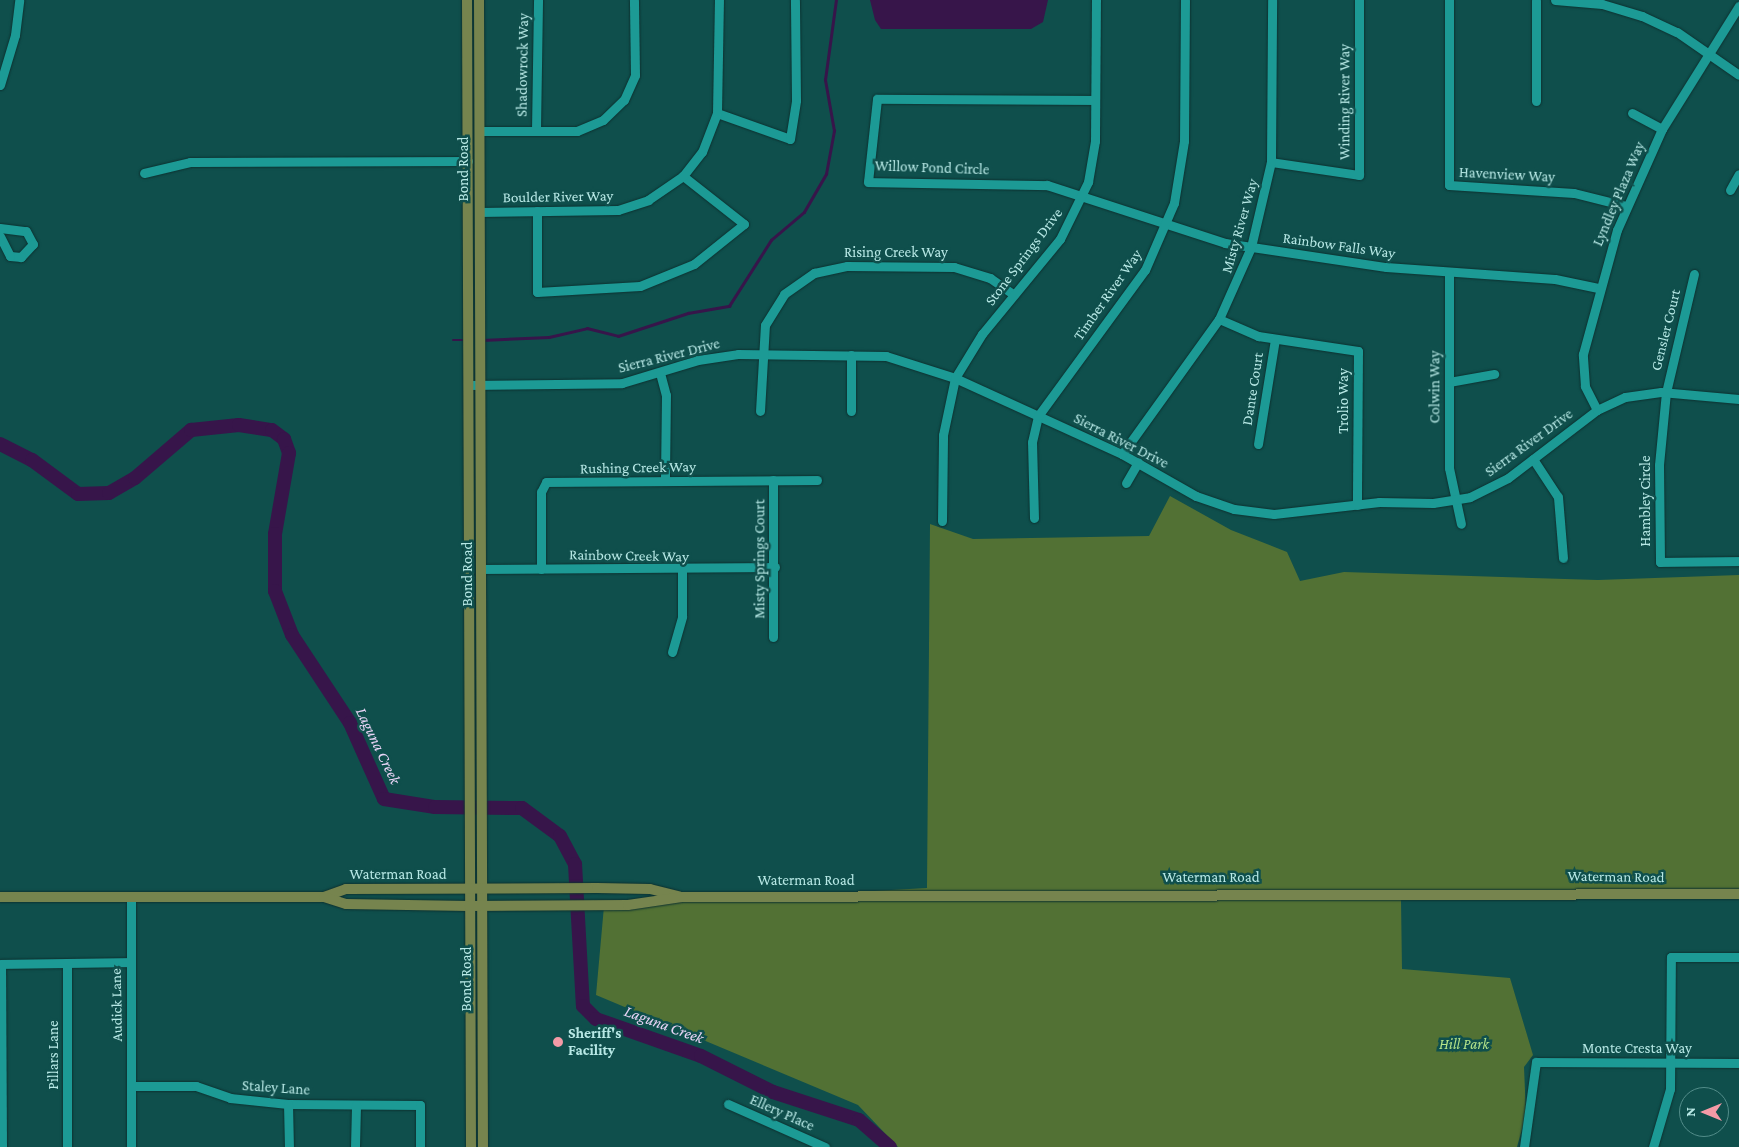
<!DOCTYPE html>
<html>
<head>
<meta charset="utf-8">
<style>
  body { margin:0 }
  #map { position:relative; width:1739px; height:1147px; overflow:hidden; background:#0f4f4c; font-family:"Crimson Pro",serif }
  div>[style] { position:absolute }
  .green>* { inset:0; background:#527134 }
  .water>* { inset:0; background:#37154a }
  .stream>* { height:2.5px; margin:-1.25px; padding:0 1.25px; transform-origin:1.25px; border-radius:1.25px; background:#37154a }
  .river>* { height:14px; margin:-7px; padding:0 7px; transform-origin:7px; border-radius:7px; background:#37154a }
  .roads { filter:drop-shadow(0 0 1px #0d3130) drop-shadow(0 0 1px #0d3130) }
  .minor>* { height:9px; margin:-4.5px; padding:0 4.5px; transform-origin:4.5px; border-radius:4.5px; background:#1c9a95 }
  .major>* { height:10px; margin:-5px; padding:0 5px; transform-origin:5px; border-radius:5px; background:#76844e }
  .dots>* { width:14px; height:14px; translate:-50% -50%; box-sizing:border-box; border:2px solid #0f4f4c; border-radius:50% }
  span { translate:-50% -50%; white-space:nowrap; text-align:center; line-height:1.15; -webkit-text-stroke:5px #0f4f4c; paint-order:stroke }
  .street-label { font-size:15px; color:#b7e8e5 }
  .poi-label { font-size:15px; color:#b7e8e5; font-weight:700 }
  .left { translate:0 -50%; text-align:left }
  .park-label { font-size:15px; color:#b4e389; font-style:italic }
  .water-label { font-size:16px; color:#e8d4f6; font-style:italic }
  .north { position:absolute; left:1679px; top:1087px; width:50px; height:50px; box-sizing:border-box; background:#0f4f4c; border:1px solid #528c89; border-radius:50%; rotate:270deg; font-size:14px; font-weight:700; line-height:20px; text-align:center; color:#b7e8e5 }
  .north::after { content:''; display:block; margin:auto; width:18px; height:22px; background:#f49aa6; clip-path:polygon(50% 0,100% 100%,50% 72%,0 100%) }
</style>
</head>
<body>
<div id="map">
  <div class="green">
    <div style="clip-path:polygon(1170px 496px,1231px 530px,1287px 552px,1300px 581px,1344px 572px,1598px 580px,1739px 575px,1739px 890px,1401px 900px,1402px 969px,1510px 978px,1533px 1055px,1524px 1067px,1526px 1115px,1517px 1147px,898px 1147px,858px 1105px,596px 995px,604px 906px,927px 888px,930px 524px,973px 539px,1149px 536px)"></div>
  </div>
  <div class="water">
    <div style="clip-path:polygon(870px 0,1048px 0,1043px 22px,1031px 29px,881px 29px,875px 20px)"></div>
  </div>
  <div class="stream">
    <div style="left:453px;top:340px;width:13px"></div>
    <div style="left:482px;top:340px;width:67px;rotate:-2.6deg"></div>
    <div style="left:549px;top:337px;width:39px;rotate:-13deg"></div>
    <div style="left:587px;top:328px;width:32px;rotate:14deg"></div>
    <div style="left:618px;top:336px;width:74px;rotate:-18.2deg"></div>
    <div style="left:688px;top:313px;width:42px;rotate:-9.7deg"></div>
    <div style="left:729px;top:306px;width:78px;rotate:-57.5deg"></div>
    <div style="left:771px;top:240px;width:43px;rotate:-40.3deg"></div>
    <div style="left:804px;top:212px;width:44px;rotate:-59.9deg"></div>
    <div style="left:826px;top:174px;width:44px;rotate:-79.5deg"></div>
    <div style="left:834px;top:131px;width:52px;rotate:-100deg"></div>
    <div style="left:825px;top:80px;width:81px;rotate:-82.2deg"></div>
  </div>
  <div class="river">
    <div style="left:0;top:444px;width:36px;rotate:27deg"></div>
    <div style="left:32px;top:460px;width:57px;rotate:36.5deg"></div>
    <div style="left:78px;top:494px;width:31px;rotate:-2deg"></div>
    <div style="left:109px;top:493px;width:30px;rotate:-30deg"></div>
    <div style="left:135px;top:478px;width:74px;rotate:-40.6deg"></div>
    <div style="left:191px;top:430px;width:48px;rotate:-5.9deg"></div>
    <div style="left:239px;top:425px;width:33px;rotate:9deg"></div>
    <div style="left:272px;top:430px;width:15px;rotate:37deg"></div>
    <div style="left:284px;top:439px;width:15px;rotate:70deg"></div>
    <div style="left:289px;top:453px;width:82px;rotate:99.8deg"></div>
    <div style="left:275px;top:534px;width:57px;rotate:90deg"></div>
    <div style="left:275px;top:591px;width:47px;rotate:68.9deg"></div>
    <div style="left:292px;top:635px;width:105px;rotate:56.6deg"></div>
    <div style="left:350px;top:723px;width:83px;rotate:65.9deg"></div>
    <div style="left:384px;top:799px;width:52px;rotate:8.9deg"></div>
    <div style="left:435px;top:807px;width:87px;rotate:0.7deg"></div>
    <div style="left:522px;top:808px;width:47px;rotate:36.4deg"></div>
    <div style="left:560px;top:836px;width:32px;rotate:62deg"></div>
    <div style="left:575px;top:864px;width:142px;rotate:86.8deg"></div>
    <div style="left:583px;top:1006px;width:18px;rotate:45deg"></div>
    <div style="left:596px;top:1019px;width:111px;rotate:19.4deg"></div>
    <div style="left:701px;top:1056px;width:80px;rotate:26.6deg"></div>
    <div style="left:773px;top:1092px;width:90px;rotate:18deg"></div>
    <div style="left:859px;top:1120px;width:41px;rotate:41.1deg"></div>
  </div>
  <div class="roads">
    <div class="minor">
      <div style="left:1449px;top:0;width:185px;rotate:90deg"></div>
      <div style="left:1449px;top:185px;width:125px;rotate:3.7deg"></div>
      <div style="left:1574px;top:193px;width:54px;rotate:14deg"></div>
      <div style="left:1536px;top:0;width:101px;rotate:90deg"></div>
      <div style="left:1555px;top:0;width:47px;rotate:4.9deg"></div>
      <div style="left:1602px;top:4px;width:42px;rotate:16.7deg"></div>
      <div style="left:1642px;top:16px;width:38px;rotate:25deg"></div>
      <div style="left:1677px;top:32px;width:75px;rotate:34.7deg"></div>
      <div style="left:0;top:85px;width:52px;rotate:-73.3deg"></div>
      <div style="left:15px;top:35px;width:35px;rotate:-83deg"></div>
      <div style="left:1095px;top:100px;width:218px;rotate:-179.7deg"></div>
      <div style="left:877px;top:99px;width:83px;rotate:96.2deg"></div>
      <div style="left:868px;top:182px;width:179px;rotate:1deg"></div>
      <div style="left:1047px;top:185px;width:187px;rotate:18deg"></div>
      <div style="left:1225px;top:243px;width:163px;rotate:8.5deg"></div>
      <div style="left:1386px;top:267px;width:169px;rotate:4.1deg"></div>
      <div style="left:1555px;top:279px;width:44px;rotate:11.8deg"></div>
      <div style="left:717px;top:113px;width:77px;rotate:19.6deg"></div>
      <div style="left:790px;top:139px;width:39px;rotate:-81deg"></div>
      <div style="left:796px;top:100px;width:100px;rotate:-90.6deg"></div>
      <div style="left:1632px;top:113px;width:34px;rotate:28deg"></div>
      <div style="left:536px;top:130px;width:130px;rotate:-89.1deg"></div>
      <div style="left:479px;top:131px;width:98px"></div>
      <div style="left:577px;top:131px;width:28px;rotate:-23deg"></div>
      <div style="left:603px;top:120px;width:29px;rotate:-44deg"></div>
      <div style="left:624px;top:100px;width:27px;rotate:-66deg"></div>
      <div style="left:635px;top:75px;width:75px;rotate:-90.8deg"></div>
      <div style="left:1271px;top:162px;width:89px;rotate:8.4deg"></div>
      <div style="left:1359px;top:175px;width:175px;rotate:-90deg"></div>
      <div style="left:144px;top:173px;width:47px;rotate:-13.4deg"></div>
      <div style="left:190px;top:162px;width:278px;rotate:-0.2deg"></div>
      <div style="left:1730px;top:190px;width:18px;rotate:-61deg"></div>
      <div style="left:537px;top:211px;width:81px;rotate:90deg"></div>
      <div style="left:537px;top:292px;width:103px;rotate:-3.3deg"></div>
      <div style="left:640px;top:286px;width:58px;rotate:-22.2deg"></div>
      <div style="left:694px;top:264px;width:64px;rotate:-38.7deg"></div>
      <div style="left:744px;top:224px;width:78px;rotate:-141.8deg"></div>
      <div style="left:479px;top:212px;width:139px;rotate:-0.8deg"></div>
      <div style="left:618px;top:210px;width:32px;rotate:-18deg"></div>
      <div style="left:648px;top:200px;width:42px;rotate:-34.4deg"></div>
      <div style="left:683px;top:176px;width:31px;rotate:-52deg"></div>
      <div style="left:702px;top:152px;width:42px;rotate:-69deg"></div>
      <div style="left:717px;top:113px;width:113px;rotate:-89deg"></div>
      <div style="left:0;top:228px;width:26px;rotate:7deg"></div>
      <div style="left:26px;top:231px;width:15px;rotate:62deg"></div>
      <div style="left:33px;top:244px;width:18px;rotate:133deg"></div>
      <div style="left:21px;top:257px;width:11px;rotate:-175deg"></div>
      <div style="left:10px;top:256px;width:22px;rotate:-117deg"></div>
      <div style="left:1449px;top:273px;width:195px;rotate:90deg"></div>
      <div style="left:1449px;top:468px;width:57px;rotate:77.9deg"></div>
      <div style="left:1694px;top:274px;width:121px;rotate:103.3deg"></div>
      <div style="left:1666px;top:392px;width:73px;rotate:95.5deg"></div>
      <div style="left:1659px;top:465px;width:97px;rotate:89.4deg"></div>
      <div style="left:1660px;top:562px;width:79px;rotate:-0.7deg"></div>
      <div style="left:1219px;top:319px;width:43px;rotate:23.6deg"></div>
      <div style="left:1258px;top:336px;width:101px;rotate:8.5deg"></div>
      <div style="left:1358px;top:351px;width:154px;rotate:90.4deg"></div>
      <div style="left:660px;top:373px;width:23px;rotate:75deg"></div>
      <div style="left:666px;top:395px;width:86px;rotate:90.7deg"></div>
      <div style="left:1449px;top:382px;width:46px;rotate:-10.1deg"></div>
      <div style="left:469px;top:385px;width:153px;rotate:-0.7deg"></div>
      <div style="left:622px;top:383px;width:79px;rotate:-16.8deg"></div>
      <div style="left:698px;top:360px;width:40px;rotate:-8.5deg"></div>
      <div style="left:738px;top:354px;width:148px;rotate:0.8deg"></div>
      <div style="left:886px;top:356px;width:72px;rotate:17.7deg"></div>
      <div style="left:955px;top:378px;width:183px;rotate:24.5deg"></div>
      <div style="left:1122px;top:454px;width:85px;rotate:29.6deg"></div>
      <div style="left:1196px;top:496px;width:40px;rotate:18.9deg"></div>
      <div style="left:1234px;top:509px;width:40px;rotate:7.1deg"></div>
      <div style="left:1274px;top:514px;width:106px;rotate:-6.5deg"></div>
      <div style="left:1379px;top:502px;width:54px;rotate:1.1deg"></div>
      <div style="left:1433px;top:503px;width:37px;rotate:-9deg"></div>
      <div style="left:1470px;top:497px;width:42px;rotate:-26.6deg"></div>
      <div style="left:1508px;top:478px;width:112px;rotate:-37.4deg"></div>
      <div style="left:1597px;top:410px;width:31px;rotate:-25deg"></div>
      <div style="left:1625px;top:397px;width:36px;rotate:-8deg"></div>
      <div style="left:1661px;top:392px;width:78px;rotate:5.1deg"></div>
      <div style="left:1597px;top:410px;width:27px;rotate:-117deg"></div>
      <div style="left:1585px;top:386px;width:32px;rotate:-94deg"></div>
      <div style="left:1583px;top:354px;width:129px;rotate:-74.7deg"></div>
      <div style="left:1617px;top:230px;width:111px;rotate:-66deg"></div>
      <div style="left:1662px;top:129px;width:145px;rotate:-58deg"></div>
      <div style="left:760px;top:411px;width:86px;rotate:-86.7deg"></div>
      <div style="left:765px;top:325px;width:36px;rotate:-58deg"></div>
      <div style="left:784px;top:294px;width:37px;rotate:-35deg"></div>
      <div style="left:814px;top:273px;width:34px;rotate:-12deg"></div>
      <div style="left:847px;top:266px;width:107px;rotate:0.5deg"></div>
      <div style="left:954px;top:267px;width:38px;rotate:17deg"></div>
      <div style="left:990px;top:278px;width:29px;rotate:35deg"></div>
      <div style="left:851px;top:411px;width:56px;rotate:-90deg"></div>
      <div style="left:1258px;top:444px;width:106px;rotate:-80.8deg"></div>
      <div style="left:1122px;top:454px;width:166px;rotate:-54.3deg"></div>
      <div style="left:1219px;top:319px;width:79px;rotate:-66deg"></div>
      <div style="left:1251px;top:247px;width:87px;rotate:-76.8deg"></div>
      <div style="left:1271px;top:162px;width:162px;rotate:-89.6deg"></div>
      <div style="left:1533px;top:459px;width:45px;rotate:56.7deg"></div>
      <div style="left:1558px;top:497px;width:61px;rotate:85.3deg"></div>
      <div style="left:1126px;top:483px;width:24px;rotate:-60deg"></div>
      <div style="left:1034px;top:518px;width:76px;rotate:-91.5deg"></div>
      <div style="left:1032px;top:442px;width:27px;rotate:-77deg"></div>
      <div style="left:1038px;top:416px;width:181px;rotate:-53.8deg"></div>
      <div style="left:1145px;top:270px;width:73px;rotate:-66.6deg"></div>
      <div style="left:1174px;top:203px;width:63px;rotate:-80.8deg"></div>
      <div style="left:1184px;top:141px;width:141px;rotate:-89.6deg"></div>
      <div style="left:942px;top:521px;width:86px;rotate:-89.3deg"></div>
      <div style="left:943px;top:435px;width:58px;rotate:-78.1deg"></div>
      <div style="left:955px;top:378px;width:52px;rotate:-58.5deg"></div>
      <div style="left:982px;top:334px;width:123px;rotate:-50.6deg"></div>
      <div style="left:1060px;top:239px;width:64px;rotate:-63.8deg"></div>
      <div style="left:1088px;top:182px;width:42px;rotate:-80.3deg"></div>
      <div style="left:1095px;top:141px;width:141px;rotate:-89.6deg"></div>
      <div style="left:483px;top:569px;width:292px;rotate:-0.4deg"></div>
      <div style="left:541px;top:569px;width:77px;rotate:-90deg"></div>
      <div style="left:541px;top:492px;width:11px;rotate:-63deg"></div>
      <div style="left:546px;top:482px;width:271px;rotate:-0.4deg"></div>
      <div style="left:773px;top:637px;width:157px;rotate:-90deg"></div>
      <div style="left:672px;top:652px;width:37px;rotate:-74deg"></div>
      <div style="left:682px;top:616px;width:45px;rotate:-90deg"></div>
      <div style="left:131px;top:898px;width:64px;rotate:90deg"></div>
      <div style="left:67px;top:963px;width:184px;rotate:90deg"></div>
      <div style="left:131px;top:1086px;width:65px"></div>
      <div style="left:196px;top:1086px;width:36px;rotate:19deg"></div>
      <div style="left:230px;top:1098px;width:58px;rotate:5.9deg"></div>
      <div style="left:288px;top:1104px;width:132px;rotate:0.4deg"></div>
      <div style="left:420px;top:1105px;width:42px;rotate:90deg"></div>
      <div style="left:288px;top:1104px;width:43px;rotate:88.7deg"></div>
      <div style="left:728px;top:1104px;width:106px;rotate:23.9deg"></div>
      <div style="left:2px;top:1147px;width:183px;rotate:-90.3deg"></div>
      <div style="left:1px;top:964px;width:130px;rotate:-0.9deg"></div>
      <div style="left:131px;top:962px;width:185px;rotate:90deg"></div>
      <div style="left:355px;top:1147px;width:42px;rotate:-88.6deg"></div>
      <div style="left:1524px;top:1147px;width:86px;rotate:-82deg"></div>
      <div style="left:1536px;top:1062px;width:203px;rotate:0.3deg"></div>
      <div style="left:1653px;top:1147px;width:60px;rotate:-73.7deg"></div>
      <div style="left:1670px;top:1089px;width:132px;rotate:-89.6deg"></div>
      <div style="left:1671px;top:957px;width:68px"></div>
    </div>
    <div class="major">
      <div style="left:467px;top:0;width:1147px;rotate:89.8deg"></div>
      <div style="left:479px;top:0;width:1147px;rotate:89.8deg"></div>
      <div style="left:0;top:897px;width:324px"></div>
      <div style="left:324px;top:897px;width:23px;rotate:-20deg"></div>
      <div style="left:346px;top:889px;width:251px;rotate:-0.2deg"></div>
      <div style="left:597px;top:888px;width:53px;rotate:1.1deg"></div>
      <div style="left:650px;top:889px;width:30px;rotate:14deg"></div>
      <div style="left:324px;top:897px;width:23px;rotate:18deg"></div>
      <div style="left:346px;top:904px;width:123px;rotate:0.9deg"></div>
      <div style="left:469px;top:906px;width:159px;rotate:-0.4deg"></div>
      <div style="left:628px;top:905px;width:56px;rotate:-8.3deg"></div>
      <div style="left:683px;top:897px;width:1056px;rotate:-0.16deg"></div>
    </div>
  </div>
  <div class="dots">
    <div style="left:558px;top:1042px;background:#f49aa6"></div>
  </div>
  <div class="street-label">
    <span style="left:523px;top:65px;rotate:-89deg">Shadowrock Way</span>
    <span style="left:1345px;top:102px;rotate:-90deg">Winding River Way</span>
    <span style="left:932px;top:168px;rotate:2deg">Willow Pond Circle</span>
    <span style="left:464px;top:169px;rotate:-90deg">Bond Road</span>
    <span style="left:1507px;top:175px;rotate:3deg">Havenview Way</span>
    <span style="left:1619px;top:194px;rotate:-67deg">Lyndley Plaza Way</span>
    <span style="left:558px;top:197px;rotate:-1deg">Boulder River Way</span>
    <span style="left:1240px;top:226px;rotate:-74deg">Misty River Way</span>
    <span style="left:1339px;top:246px;rotate:8deg">Rainbow Falls Way</span>
    <span style="left:896px;top:253px">Rising Creek Way</span>
    <span style="left:1024px;top:257px;rotate:-53deg">Stone Springs Drive</span>
    <span style="left:1108px;top:295px;rotate:-55deg">Timber River Way</span>
    <span style="left:1666px;top:330px;rotate:-76deg">Gensler Court</span>
    <span style="left:669px;top:356px;rotate:-14deg">Sierra River Drive</span>
    <span style="left:1435px;top:387px;rotate:-90deg">Colwin Way</span>
    <span style="left:1253px;top:389px;rotate:-81deg">Dante Court</span>
    <span style="left:1344px;top:401px;rotate:-90deg">Trolio Way</span>
    <span style="left:1121px;top:441px;rotate:27deg">Sierra River Drive</span>
    <span style="left:1529px;top:443px;rotate:-36deg">Sierra River Drive</span>
    <span style="left:638px;top:468px;rotate:-1deg">Rushing Creek Way</span>
    <span style="left:1646px;top:501px;rotate:-90deg">Hambley Circle</span>
    <span style="left:629px;top:556px;rotate:1deg">Rainbow Creek Way</span>
    <span style="left:760px;top:559px;rotate:-90deg">Misty Springs Court</span>
    <span style="left:468px;top:574px;rotate:-90deg">Bond Road</span>
    <span style="left:398px;top:875px">Waterman Road</span>
    <span style="left:1616px;top:877px;rotate:1deg">Waterman Road</span>
    <span style="left:1211px;top:878px">Waterman Road</span>
    <span style="left:806px;top:881px">Waterman Road</span>
    <span style="left:467px;top:979px;rotate:-90deg">Bond Road</span>
    <span style="left:117px;top:1005px;rotate:-91deg">Audick Lane</span>
    <span style="left:1637px;top:1049px">Monte Cresta Way</span>
    <span style="left:54px;top:1055px;rotate:-90deg">Pillars Lane</span>
    <span style="left:276px;top:1088px;rotate:4deg">Staley Lane</span>
    <span style="left:782px;top:1113px;rotate:24deg">Ellery Place</span>
  </div>
  <div class="poi-label">
    <span class="left" style="left:568px;top:1042px">Sheriff's<br>Facility</span>
  </div>
  <div class="park-label">
    <span style="left:1464px;top:1045px">Hill Park</span>
  </div>
  <div class="water-label">
    <span style="left:378px;top:746px;rotate:64deg">Laguna Creek</span>
    <span style="left:664px;top:1025px;rotate:20deg">Laguna Creek</span>
  </div>
  <div class="north">N</div>
</div>
</body>
</html>
